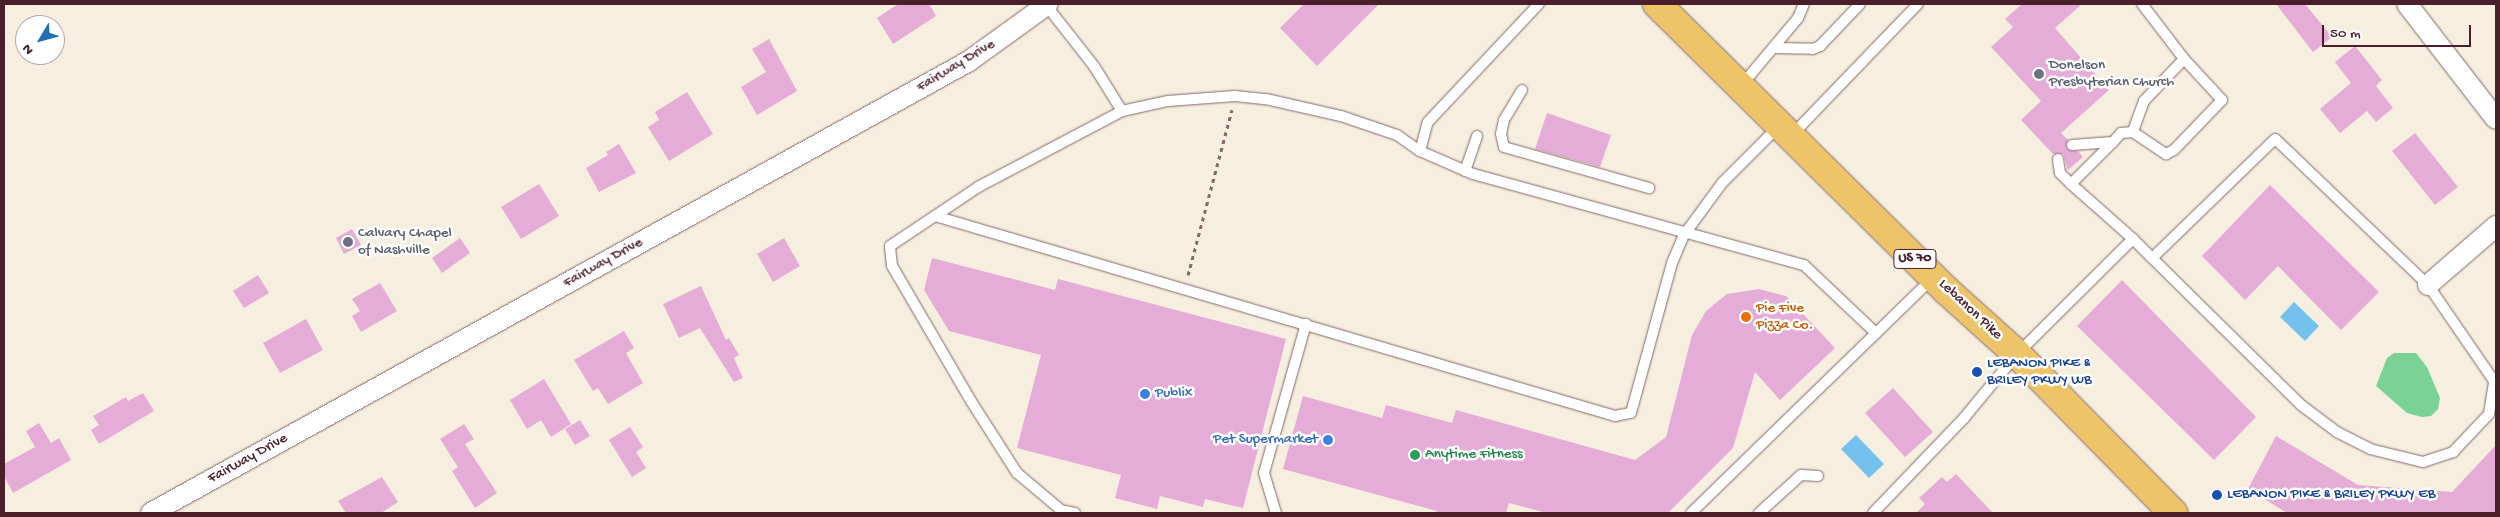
<!DOCTYPE html>
<html>
<head>
<meta charset="utf-8">
<style>
  body { margin:0 }
  #map { position:relative; width:2500px; height:517px; overflow:hidden; background:#f6efdf; font-family:"Gochi Hand",sans-serif }
  div>[style] { position:absolute }
  .green>* { inset:0; background:#7bd296 }
  .water>* { inset:0; background:#74c1ee }
  .building>* { inset:0; background:#e4acd7 }
  .path>* { height:3px; margin-top:-1.5px; transform-origin:0; background:repeating-linear-gradient(90deg,#86686a 0 4px,transparent 0 8px) }
  .roads { filter:drop-shadow(0 0 1px #86686a) drop-shadow(0 0 1px #86686a) }
  .service>* { height:10px; margin:-5px; padding:0 5px; transform-origin:5px; border-radius:5px; background:#fff }
  .minor>* { height:20px; margin:-10px; padding:0 10px; transform-origin:10px; border-radius:10px; background:#fff }
  .primary>* { height:28px; margin:-14px; padding:0 14px; transform-origin:14px; border-radius:14px; background:#eec469 }
  .dots>* { width:14px; height:14px; translate:-50% -50%; box-sizing:border-box; border:2px solid #fff; border-radius:50% }
  span { translate:-50% -50%; white-space:nowrap; text-align:center; line-height:1.15; -webkit-text-stroke:5px #fff; paint-order:stroke }
  .shield-label span { padding:1px 4px; background:#fff; border:1px solid; border-radius:4px; -webkit-text-stroke-width:0 }
  .shield-label { font-size:14px; color:#4a1f2b; font-weight:700 }
  .worship-label { font-size:15px; color:#5b616d }
  .left { translate:0 -50%; text-align:left }
  .street-label { font-size:15px; color:#4a1f2b }
  .food-label { font-size:15px; color:#c56008 }
  .transit-label { font-size:15px; color:#164399 }
  .shop-label { font-size:15px; color:#366cbe }
  .right { translate:-100% -50%; text-align:right }
  .leisure-label { font-size:15px; color:#27864d }
  .frame { position:absolute; inset:0; border:5px solid #4a1f2b; pointer-events:none }
  .north { position:absolute; left:15px; top:15px; width:50px; height:50px; box-sizing:border-box; background:#fff; border:1px solid #b7a5aa; border-radius:50%; rotate:233deg; font-size:14px; font-weight:700; line-height:20px; text-align:center; color:#4a1f2b }
  .north::after { content:''; display:block; margin:auto; width:18px; height:22px; background:#1f6fb2; clip-path:polygon(50% 0,100% 100%,50% 72%,0 100%) }
  .scale { position:absolute; left:2322px; top:25px; width:149px; height:22px; box-sizing:border-box; border:2px solid #4a1f2b; border-top:0; padding-left:6px; font-size:15px; line-height:18px; white-space:nowrap; color:#4a1f2b; -webkit-text-stroke:4px #fff; paint-order:stroke }
</style>
</head>
<body>
<div id="map">
  <div class="green">
    <div style="clip-path:polygon(2394px 353px,2416px 353px,2427px 367px,2440px 398px,2438px 409px,2431px 416px,2422px 417px,2407px 413px,2376px 386px,2387px 358px)"></div>
  </div>
  <div class="water">
    <div style="clip-path:polygon(2294px 302px,2319px 326px,2305px 341px,2280px 317px)"></div>
    <div style="clip-path:polygon(1856px 435px,1884px 464px,1869px 478px,1841px 449px)"></div>
  </div>
  <div class="building">
    <div style="clip-path:polygon(898px 4px,929px 4px,936px 16px,893px 44px,877px 18px)"></div>
    <div style="clip-path:polygon(1304px 4px,1379px 4px,1317px 66px,1280px 28px)"></div>
    <div style="clip-path:polygon(2022px 4px,2082px 4px,2055px 28px,2109px 90px,2061px 133px,2068px 140px,2067px 149px,2078px 151px,2083px 157px,2068px 170px,2063px 154px,2053px 154px,2021px 120px,2041px 101px,1991px 47px,2013px 27px,2005px 19px)"></div>
    <div style="clip-path:polygon(2276px 4px,2305px 4px,2332px 37px,2313px 52px)"></div>
    <div style="clip-path:polygon(769px 39px,797px 91px,757px 115px,741px 87px,766px 72px,752px 49px)"></div>
    <div style="clip-path:polygon(2355px 46px,2382px 80px,2376px 86px,2393px 108px,2376px 122px,2367px 111px,2340px 133px,2320px 109px,2351px 83px,2335px 62px)"></div>
    <div style="clip-path:polygon(687px 92px,713px 134px,669px 161px,648px 127px,659px 120px,655px 112px)"></div>
    <div style="clip-path:polygon(1547px 113px,1611px 135px,1600px 167px,1535px 149px)"></div>
    <div style="clip-path:polygon(2415px 133px,2458px 187px,2435px 205px,2392px 151px)"></div>
    <div style="clip-path:polygon(619px 144px,636px 173px,599px 192px,586px 168px,608px 155px,606px 152px)"></div>
    <div style="clip-path:polygon(539px 184px,559px 216px,521px 239px,501px 207px)"></div>
    <div style="clip-path:polygon(2270px 185px,2379px 292px,2341px 330px,2278px 266px,2245px 300px,2202px 256px)"></div>
    <div style="clip-path:polygon(352px 229px,361px 245px,344px 254px,336px 238px)"></div>
    <div style="clip-path:polygon(460px 238px,470px 253px,442px 273px,432px 258px)"></div>
    <div style="clip-path:polygon(784px 238px,800px 266px,773px 282px,757px 254px)"></div>
    <div style="clip-path:polygon(932px 258px,1055px 290px,1058px 279px,1286px 339px,1243px 508px,1205px 499px,1203px 507px,1160px 496px,1157px 509px,1115px 498px,1121px 475px,1017px 448px,1041px 355px,949px 331px,924px 290px)"></div>
    <div style="clip-path:polygon(258px 275px,269px 293px,244px 308px,233px 291px)"></div>
    <div style="clip-path:polygon(2122px 280px,2256px 417px,2214px 460px,2077px 326px)"></div>
    <div style="clip-path:polygon(380px 283px,397px 311px,361px 332px,352px 316px,360px 311px,352px 299px)"></div>
    <div style="clip-path:polygon(701px 286px,726px 340px,729px 338px,739px 355px,734px 358px,743px 378px,734px 382px,700px 328px,679px 338px,663px 304px)"></div>
    <div style="clip-path:polygon(1759px 289px,1786px 296px,1835px 348px,1780px 400px,1755px 372px,1733px 448px,1668px 513px,1547px 513px,1509px 503px,1506px 513px,1436px 513px,1437px 511px,1283px 469px,1303px 396px,1382px 418px,1386px 405px,1452px 423px,1456px 410px,1635px 460px,1666px 437px,1692px 335px,1706px 311px,1727px 294px)"></div>
    <div style="clip-path:polygon(306px 319px,323px 350px,280px 373px,263px 343px)"></div>
    <div style="clip-path:polygon(624px 331px,634px 348px,626px 353px,643px 383px,608px 404px,598px 388px,593px 391px,574px 360px)"></div>
    <div style="clip-path:polygon(544px 379px,571px 424px,551px 437px,541px 420px,527px 429px,510px 400px)"></div>
    <div style="clip-path:polygon(1893px 388px,1933px 432px,1905px 457px,1865px 413px)"></div>
    <div style="clip-path:polygon(143px 393px,154px 411px,99px 444px,91px 430px,99px 425px,93px 416px,126px 397px,128px 401px)"></div>
    <div style="clip-path:polygon(580px 420px,590px 436px,575px 445px,565px 429px)"></div>
    <div style="clip-path:polygon(39px 423px,51px 443px,59px 438px,71px 460px,13px 493px,4px 476px,4px 464px,35px 447px,26px 431px)"></div>
    <div style="clip-path:polygon(464px 424px,474px 439px,465px 444px,497px 493px,475px 508px,452px 471px,458px 467px,440px 439px)"></div>
    <div style="clip-path:polygon(630px 427px,643px 447px,636px 452px,646px 468px,632px 477px,609px 440px)"></div>
    <div style="clip-path:polygon(2276px 436px,2358px 485px,2452px 492px,2496px 445px,2496px 513px,2287px 513px,2248px 489px)"></div>
    <div style="clip-path:polygon(1956px 474px,1993px 513px,1916px 513px,1925px 504px,1919px 498px,1942px 477px,1947px 482px)"></div>
    <div style="clip-path:polygon(382px 477px,398px 502px,381px 513px,346px 513px,338px 501px)"></div>
  </div>
  <div class="path">
    <div style="left:1188px;top:275px;width:171px;rotate:-75.1deg"></div>
  </div>
  <div class="roads">
    <div class="service">
      <div style="left:2142px;top:4px;width:69px;rotate:52.6deg"></div>
      <div style="left:1046px;top:5px;width:78px;rotate:51.8deg"></div>
      <div style="left:1094px;top:66px;width:53px;rotate:58.1deg"></div>
      <div style="left:1774px;top:48px;width:39px;rotate:1deg"></div>
      <div style="left:1813px;top:49px;width:8px;rotate:-23deg"></div>
      <div style="left:1820px;top:46px;width:58px;rotate:-46.4deg"></div>
      <div style="left:1741px;top:86px;width:89px;rotate:-50deg"></div>
      <div style="left:1798px;top:18px;width:15px;rotate:-67deg"></div>
      <div style="left:1522px;top:90px;width:35px;rotate:121deg"></div>
      <div style="left:1504px;top:120px;width:14px;rotate:102deg"></div>
      <div style="left:1501px;top:134px;width:13px;rotate:77deg"></div>
      <div style="left:1504px;top:147px;width:151px;rotate:15.8deg"></div>
      <div style="left:1791px;top:136px;width:183px;rotate:-46.1deg"></div>
      <div style="left:2072px;top:145px;width:41px;rotate:-4.2deg"></div>
      <div style="left:2113px;top:142px;width:12px;rotate:-48deg"></div>
      <div style="left:2121px;top:133px;width:12px;rotate:-5deg"></div>
      <div style="left:2133px;top:132px;width:40px;rotate:34deg"></div>
      <div style="left:2166px;top:154px;width:9px;rotate:-27deg"></div>
      <div style="left:2174px;top:150px;width:69px;rotate:-46.2deg"></div>
      <div style="left:2222px;top:100px;width:56px;rotate:-132.8deg"></div>
      <div style="left:2184px;top:59px;width:58px;rotate:133.6deg"></div>
      <div style="left:2144px;top:101px;width:33px;rotate:110deg"></div>
      <div style="left:1420px;top:151px;width:30px;rotate:-75deg"></div>
      <div style="left:1428px;top:122px;width:162px;rotate:-46.8deg"></div>
      <div style="left:2058px;top:159px;width:14px;rotate:82deg"></div>
      <div style="left:2060px;top:173px;width:16px;rotate:45deg"></div>
      <div style="left:2071px;top:184px;width:83px;rotate:41.6deg"></div>
      <div style="left:2133px;top:239px;width:27px;rotate:45deg"></div>
      <div style="left:2152px;top:258px;width:209px;rotate:44.6deg"></div>
      <div style="left:2301px;top:405px;width:45px;rotate:36.9deg"></div>
      <div style="left:2337px;top:432px;width:37px;rotate:27deg"></div>
      <div style="left:2370px;top:449px;width:55px;rotate:13.8deg"></div>
      <div style="left:2423px;top:462px;width:32px;rotate:-18deg"></div>
      <div style="left:2453px;top:452px;width:52px;rotate:-46.5deg"></div>
      <div style="left:2489px;top:414px;width:33px;rotate:-81deg"></div>
      <div style="left:2494px;top:381px;width:116px;rotate:-124.5deg"></div>
      <div style="left:2428px;top:285px;width:211px;rotate:-136.3deg"></div>
      <div style="left:2275px;top:139px;width:171px;rotate:135.9deg"></div>
      <div style="left:1465px;top:171px;width:37px;rotate:-71deg"></div>
      <div style="left:2071px;top:184px;width:59px;rotate:-45deg"></div>
      <div style="left:935px;top:216px;width:709px;rotate:16.39deg"></div>
      <div style="left:1615px;top:416px;width:16px;rotate:-11deg"></div>
      <div style="left:1631px;top:413px;width:156px;rotate:-74.7deg"></div>
      <div style="left:1672px;top:263px;width:30px;rotate:-67deg"></div>
      <div style="left:1684px;top:235px;width:64px;rotate:-53.8deg"></div>
      <div style="left:1722px;top:183px;width:81px;rotate:-45deg"></div>
      <div style="left:1075px;top:513px;width:14px;rotate:-168deg"></div>
      <div style="left:1061px;top:510px;width:57px;rotate:-139.9deg"></div>
      <div style="left:1017px;top:473px;width:85px;rotate:-122.6deg"></div>
      <div style="left:971px;top:401px;width:156px;rotate:-120.3deg"></div>
      <div style="left:892px;top:266px;width:20px;rotate:-96deg"></div>
      <div style="left:890px;top:246px;width:106px;rotate:-33.8deg"></div>
      <div style="left:978px;top:187px;width:163px;rotate:-27.8deg"></div>
      <div style="left:1122px;top:111px;width:47px;rotate:-12.3deg"></div>
      <div style="left:1168px;top:101px;width:67px;rotate:-4.3deg"></div>
      <div style="left:1235px;top:96px;width:31px;rotate:6deg"></div>
      <div style="left:1266px;top:99px;width:77px;rotate:12.8deg"></div>
      <div style="left:1341px;top:116px;width:59px;rotate:18.7deg"></div>
      <div style="left:1397px;top:135px;width:28px;rotate:35deg"></div>
      <div style="left:1420px;top:151px;width:58px;rotate:23.5deg"></div>
      <div style="left:1473px;top:174px;width:343px;rotate:15.4deg"></div>
      <div style="left:1804px;top:265px;width:99px;rotate:43.4deg"></div>
      <div style="left:1276px;top:513px;width:42px;rotate:-106.7deg"></div>
      <div style="left:1264px;top:473px;width:155px;rotate:-74.3deg"></div>
      <div style="left:1691px;top:513px;width:337px;rotate:-44.2deg"></div>
      <div style="left:1759px;top:513px;width:57px;rotate:-42.1deg"></div>
      <div style="left:1801px;top:475px;width:17px;rotate:3deg"></div>
      <div style="left:1873px;top:513px;width:132px;rotate:-46.2deg"></div>
      <div style="left:1964px;top:418px;width:83px;rotate:-50.4deg"></div>
      <div style="left:2017px;top:354px;width:163px;rotate:-44.8deg"></div>
    </div>
    <div class="minor">
      <div style="left:2407px;top:4px;width:145px;rotate:52.3deg"></div>
      <div style="left:2428px;top:285px;width:90px;rotate:-40.9deg"></div>
      <div style="left:151px;top:513px;width:935px;rotate:-28.92deg"></div>
      <div style="left:969px;top:61px;width:97px;rotate:-35.8deg"></div>
    </div>
    <div class="primary">
      <div style="left:1657px;top:4px;width:408px;rotate:44.7deg"></div>
      <div style="left:1947px;top:291px;width:94px;rotate:42deg"></div>
      <div style="left:2017px;top:354px;width:223px;rotate:45.5deg"></div>
    </div>
  </div>
  <div class="dots">
    <div style="left:2039px;top:74px;background:#6b7280"></div>
    <div style="left:348px;top:242px;background:#6b7280"></div>
    <div style="left:1746px;top:317px;background:#e8710a"></div>
    <div style="left:1977px;top:372px;background:#1a4fb4"></div>
    <div style="left:1145px;top:394px;background:#3f7fe0"></div>
    <div style="left:1328px;top:440px;background:#3f7fe0"></div>
    <div style="left:1415px;top:455px;background:#2e9e5b"></div>
    <div style="left:2217px;top:495px;background:#1a4fb4"></div>
  </div>
  <div class="shield-label">
    <span style="left:1915px;top:259px">US 70</span>
  </div>
  <div class="worship-label">
    <span class="left" style="left:2049px;top:74px">Donelson<br>Presbyterian Church</span>
    <span class="left" style="left:358px;top:242px">Calvary Chapel<br>of Nashville</span>
  </div>
  <div class="street-label">
    <span style="left:956px;top:66px;rotate:-31deg">Fairway Drive</span>
    <span style="left:603px;top:263px;rotate:-29deg">Fairway Drive</span>
    <span style="left:1970px;top:310px;rotate:43deg">Lebanon Pike</span>
    <span style="left:248px;top:459px;rotate:-29deg">Fairway Drive</span>
  </div>
  <div class="food-label">
    <span class="left" style="left:1756px;top:317px">Pie Five<br>Pizza Co.</span>
  </div>
  <div class="transit-label">
    <span class="left" style="left:1987px;top:372px">LEBANON PIKE &amp;<br>BRILEY PKWY WB</span>
    <span class="left" style="left:2227px;top:495px">LEBANON PIKE &amp; BRILEY PKWY EB</span>
  </div>
  <div class="shop-label">
    <span class="left" style="left:1155px;top:394px">Publix</span>
    <span class="right" style="left:1318px;top:440px">Pet Supermarket</span>
  </div>
  <div class="leisure-label">
    <span class="left" style="left:1425px;top:455px">Anytime Fitness</span>
  </div>
  <div class="frame"></div>
  <div class="north">N</div>
  <div class="scale">50 m</div>
</div>
</body>
</html>
